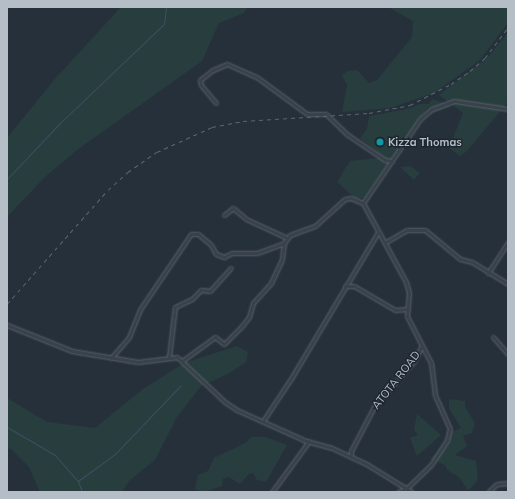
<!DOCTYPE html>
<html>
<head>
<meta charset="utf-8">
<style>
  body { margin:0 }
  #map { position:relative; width:515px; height:499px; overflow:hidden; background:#26303b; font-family:Mulish,sans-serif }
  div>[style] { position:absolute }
  .green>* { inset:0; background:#283d3d }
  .stream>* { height:1px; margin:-0.5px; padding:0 0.5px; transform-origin:0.5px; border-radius:0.5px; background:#3d4f62 }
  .roads { filter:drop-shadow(0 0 1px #576069) drop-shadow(0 0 1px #576069) }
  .minor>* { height:3px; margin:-1.5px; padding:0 1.5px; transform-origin:1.5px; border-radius:1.5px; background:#39424b }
  .rail>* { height:1px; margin-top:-0.5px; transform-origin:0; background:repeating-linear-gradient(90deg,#5c6672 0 4px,transparent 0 8px) }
  .dots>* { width:11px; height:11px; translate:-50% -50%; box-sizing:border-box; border:2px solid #1e2730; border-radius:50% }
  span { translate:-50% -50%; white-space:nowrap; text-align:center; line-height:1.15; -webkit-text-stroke:3px #1e2730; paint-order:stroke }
  .poi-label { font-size:11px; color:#b5bdc6; font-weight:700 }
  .left { translate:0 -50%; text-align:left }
  .street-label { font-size:11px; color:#b5bdc6 }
  .frame { position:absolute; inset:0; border:8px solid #b5bdc6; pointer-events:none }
</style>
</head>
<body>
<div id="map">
  <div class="green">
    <div style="clip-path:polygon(121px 7px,248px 7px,244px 13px,219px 23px,202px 61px,77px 150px,45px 177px,7px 217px,7px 138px,54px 80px)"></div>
    <div style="clip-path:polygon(388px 7px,508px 7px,508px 23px,480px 60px,434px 93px,390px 108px,342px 112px,347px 85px,342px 76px,347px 71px,357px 70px,369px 83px,377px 80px,412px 37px,413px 21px)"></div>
    <div style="clip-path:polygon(508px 32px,508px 102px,466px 152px,460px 156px,449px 148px,463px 113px,439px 95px,489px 56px)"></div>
    <div style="clip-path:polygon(432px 99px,452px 106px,428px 115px,429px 107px,420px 117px,393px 160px,386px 159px,360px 138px,367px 129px,369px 116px,407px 109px,420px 104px,429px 104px)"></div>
    <div style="clip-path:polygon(378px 158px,388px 163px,364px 198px,355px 198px,337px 182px,350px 161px)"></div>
    <div style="clip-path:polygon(410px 166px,420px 173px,414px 180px,400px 167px)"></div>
    <div style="clip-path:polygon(237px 346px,248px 352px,246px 362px,228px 374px,201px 386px,177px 417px,155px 460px,129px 481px,122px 492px,40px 492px,29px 467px,12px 450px,7px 448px,7px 398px,47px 422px,95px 428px,143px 389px,184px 363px)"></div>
    <div style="clip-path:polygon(449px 399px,465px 401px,465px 407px,475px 423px,472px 433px,463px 436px,467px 446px,455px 455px,476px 461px,478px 480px,470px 489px,467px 489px,459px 477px,447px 470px,445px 465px,430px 459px,445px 443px,449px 433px,461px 428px,449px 408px)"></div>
    <div style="clip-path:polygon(417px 414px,441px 435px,417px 456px,410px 438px,418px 435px,414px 430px)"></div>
    <div style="clip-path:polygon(251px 437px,265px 437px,287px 445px,266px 482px,257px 480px,253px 473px,249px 474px,240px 484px,229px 477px,223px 479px,222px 486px,205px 492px,195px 489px,198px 475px,208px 471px,214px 458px,247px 442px)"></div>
  </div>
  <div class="stream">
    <div style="left:7px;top:179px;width:77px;rotate:-46.6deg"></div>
    <div style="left:60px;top:123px;width:144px;rotate:-43.6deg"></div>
    <div style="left:164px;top:24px;width:17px;rotate:-83deg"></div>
    <div style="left:7px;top:427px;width:56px;rotate:30.3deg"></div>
    <div style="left:55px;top:455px;width:35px;rotate:49deg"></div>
    <div style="left:78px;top:481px;width:12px;rotate:70deg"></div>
    <div style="left:78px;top:481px;width:46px;rotate:-36.1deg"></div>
    <div style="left:115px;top:454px;width:95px;rotate:-46.3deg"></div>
  </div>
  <div class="roads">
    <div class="minor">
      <div style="left:216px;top:103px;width:23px;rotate:-130deg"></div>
      <div style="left:201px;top:85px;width:5px;rotate:-101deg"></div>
      <div style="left:200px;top:80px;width:16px;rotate:-38deg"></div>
      <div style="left:213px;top:70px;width:15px;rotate:-23deg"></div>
      <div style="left:227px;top:64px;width:34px;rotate:24deg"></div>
      <div style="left:258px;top:78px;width:61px;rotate:36.3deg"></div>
      <div style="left:307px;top:114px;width:19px"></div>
      <div style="left:326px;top:114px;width:30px;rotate:44deg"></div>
      <div style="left:348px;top:135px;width:45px;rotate:34deg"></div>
      <div style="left:385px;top:160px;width:7px;rotate:8deg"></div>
      <div style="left:224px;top:215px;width:11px;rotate:-38deg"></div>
      <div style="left:233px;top:208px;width:17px;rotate:40deg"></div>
      <div style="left:246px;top:219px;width:45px;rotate:24.9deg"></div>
      <div style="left:386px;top:242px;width:24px;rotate:-30deg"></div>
      <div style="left:407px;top:230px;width:18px"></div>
      <div style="left:425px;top:230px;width:45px;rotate:39.6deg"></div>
      <div style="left:460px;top:259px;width:12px;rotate:14deg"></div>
      <div style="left:472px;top:262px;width:42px;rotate:31.4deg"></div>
      <div style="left:488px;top:273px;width:37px;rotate:-57deg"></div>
      <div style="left:345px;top:286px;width:9px"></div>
      <div style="left:354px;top:286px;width:48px;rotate:30.3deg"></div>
      <div style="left:395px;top:310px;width:13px;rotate:-4deg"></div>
      <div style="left:7px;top:325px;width:70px;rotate:21.8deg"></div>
      <div style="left:72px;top:351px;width:67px;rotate:9.5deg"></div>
      <div style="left:138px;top:362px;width:39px;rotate:-7deg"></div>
      <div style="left:177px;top:357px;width:66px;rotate:43.2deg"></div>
      <div style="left:225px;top:402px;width:14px;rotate:34deg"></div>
      <div style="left:237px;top:410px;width:76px;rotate:24.2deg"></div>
      <div style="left:306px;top:441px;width:27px;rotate:15deg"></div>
      <div style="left:332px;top:448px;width:40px;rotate:25deg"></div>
      <div style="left:368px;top:465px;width:52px;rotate:31.5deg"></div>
      <div style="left:493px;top:337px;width:23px;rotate:49deg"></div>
      <div style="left:169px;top:357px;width:50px;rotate:-83.2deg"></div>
      <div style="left:175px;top:307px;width:19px;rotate:-25deg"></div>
      <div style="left:192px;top:299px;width:13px;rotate:-45deg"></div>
      <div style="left:201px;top:290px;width:9px;rotate:6deg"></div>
      <div style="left:210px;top:291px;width:31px;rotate:-48deg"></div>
      <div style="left:111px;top:358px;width:28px;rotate:-49deg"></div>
      <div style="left:129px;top:337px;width:31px;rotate:-68deg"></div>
      <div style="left:141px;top:308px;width:89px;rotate:-56deg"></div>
      <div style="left:191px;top:234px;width:7px"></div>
      <div style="left:198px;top:234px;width:17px;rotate:40deg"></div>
      <div style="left:211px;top:245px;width:10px;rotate:61deg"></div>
      <div style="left:216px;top:254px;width:9px;rotate:21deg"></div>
      <div style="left:224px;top:257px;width:9px;rotate:-27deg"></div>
      <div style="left:232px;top:253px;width:25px"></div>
      <div style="left:257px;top:253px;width:29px;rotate:-20deg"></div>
      <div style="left:182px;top:361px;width:41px;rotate:-36deg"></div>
      <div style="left:215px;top:337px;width:11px;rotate:38deg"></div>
      <div style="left:224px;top:344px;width:24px;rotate:-45deg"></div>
      <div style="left:241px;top:327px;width:13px;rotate:-51deg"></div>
      <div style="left:249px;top:317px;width:15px;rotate:-74deg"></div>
      <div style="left:253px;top:303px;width:27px;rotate:-48deg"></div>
      <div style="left:271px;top:283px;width:26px;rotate:-65deg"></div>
      <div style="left:282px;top:259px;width:16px;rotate:-83deg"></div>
      <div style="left:284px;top:243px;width:10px;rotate:-53deg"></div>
      <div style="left:290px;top:235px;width:27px;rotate:-20deg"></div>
      <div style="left:315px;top:226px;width:40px;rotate:-42deg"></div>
      <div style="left:345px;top:199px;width:6px;rotate:-9deg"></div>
      <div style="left:351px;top:198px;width:13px;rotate:23deg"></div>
      <div style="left:263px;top:421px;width:53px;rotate:-56.6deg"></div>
      <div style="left:292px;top:377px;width:169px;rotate:-59.3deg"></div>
      <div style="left:351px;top:457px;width:6px;rotate:-90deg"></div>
      <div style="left:351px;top:451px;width:52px;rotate:-62.4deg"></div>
      <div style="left:375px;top:405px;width:59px;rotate:-48.4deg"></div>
      <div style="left:414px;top:361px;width:16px;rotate:-63deg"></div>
      <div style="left:272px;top:492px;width:63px;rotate:-54deg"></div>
      <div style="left:398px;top:492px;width:10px;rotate:-24deg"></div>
      <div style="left:407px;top:488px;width:33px;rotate:-44deg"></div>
      <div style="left:431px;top:465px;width:30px;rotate:-57deg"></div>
      <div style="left:447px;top:440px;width:11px;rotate:-75deg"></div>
      <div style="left:450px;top:429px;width:37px;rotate:-114deg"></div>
      <div style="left:435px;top:395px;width:32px;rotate:-97deg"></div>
      <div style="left:431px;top:363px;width:53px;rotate:-117.1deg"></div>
      <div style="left:407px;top:316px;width:23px;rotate:-85deg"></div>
      <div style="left:409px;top:293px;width:11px;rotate:-105deg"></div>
      <div style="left:406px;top:282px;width:90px;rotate:-118.6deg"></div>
      <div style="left:363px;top:203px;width:102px;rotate:-55.8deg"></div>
      <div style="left:420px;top:119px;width:16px;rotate:-40deg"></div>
      <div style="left:432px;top:109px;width:23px;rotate:-20deg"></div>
      <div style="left:454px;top:101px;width:55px;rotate:8.4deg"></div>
      <div style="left:488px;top:492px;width:12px;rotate:-42deg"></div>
      <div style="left:497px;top:484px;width:11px;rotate:-5deg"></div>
    </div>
  </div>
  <div class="rail">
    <div style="left:7px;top:304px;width:152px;rotate:-48.5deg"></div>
    <div style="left:108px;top:190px;width:27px;rotate:-42deg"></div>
    <div style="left:128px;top:172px;width:35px;rotate:-35deg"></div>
    <div style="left:157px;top:152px;width:60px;rotate:-24.4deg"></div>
    <div style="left:212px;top:127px;width:32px;rotate:-11deg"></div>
    <div style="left:243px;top:121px;width:126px;rotate:-3.6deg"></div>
    <div style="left:369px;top:113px;width:42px;rotate:-11deg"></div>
    <div style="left:410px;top:105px;width:46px;rotate:-27.1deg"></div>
    <div style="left:451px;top:84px;width:23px;rotate:-34deg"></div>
    <div style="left:470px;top:71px;width:20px;rotate:-41deg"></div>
    <div style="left:485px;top:58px;width:39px;rotate:-53deg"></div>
  </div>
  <div class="dots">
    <div style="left:380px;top:142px;background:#0f9aa8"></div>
  </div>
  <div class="poi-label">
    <span class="left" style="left:388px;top:142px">Kizza Thomas</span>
  </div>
  <div class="street-label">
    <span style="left:396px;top:380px;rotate:-52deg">ATOTA ROAD</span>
  </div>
  <div class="frame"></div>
</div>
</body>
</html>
